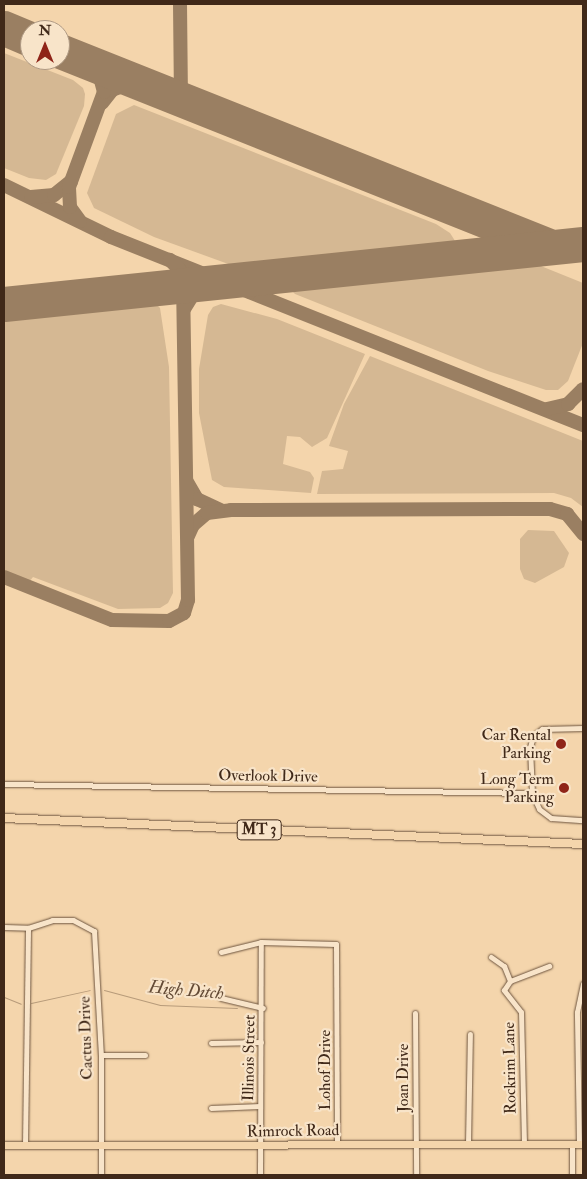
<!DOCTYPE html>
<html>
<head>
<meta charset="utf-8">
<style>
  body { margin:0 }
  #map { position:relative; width:587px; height:1179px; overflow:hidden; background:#f4d5ac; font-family:"IM FELL Double Pica",serif }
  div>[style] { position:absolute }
  .green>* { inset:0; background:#d5b893 }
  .stream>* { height:1px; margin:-0.5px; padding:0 0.5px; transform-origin:0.5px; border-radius:0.5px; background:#b79b7a }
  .taxiway>* { height:14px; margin:-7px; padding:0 7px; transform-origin:7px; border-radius:7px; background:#9a7f62 }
  .runway>* { height:35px; margin:-17.5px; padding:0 17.5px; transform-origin:17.5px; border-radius:17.5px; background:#9a7f62 }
  .roads { filter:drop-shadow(0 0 1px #6d543e) drop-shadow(0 0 1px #6d543e) }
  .minor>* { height:5px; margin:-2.5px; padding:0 2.5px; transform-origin:2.5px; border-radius:2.5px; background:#f8e4c9 }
  .major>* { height:7px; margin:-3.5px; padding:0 3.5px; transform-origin:3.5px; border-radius:3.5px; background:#f4d5ac }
  .highway>* { height:8px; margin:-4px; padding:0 4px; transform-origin:4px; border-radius:4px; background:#f4d5ac }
  .dots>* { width:14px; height:14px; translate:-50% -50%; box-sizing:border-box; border:2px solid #f8e4c9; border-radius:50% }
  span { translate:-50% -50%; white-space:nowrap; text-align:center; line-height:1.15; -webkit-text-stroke:4.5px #f8e4c9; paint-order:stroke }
  .shield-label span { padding:1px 4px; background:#f8e4c9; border:1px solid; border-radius:4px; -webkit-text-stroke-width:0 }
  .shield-label { font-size:15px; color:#402919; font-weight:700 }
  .poi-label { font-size:16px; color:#402919 }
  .right { translate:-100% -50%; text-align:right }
  .street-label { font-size:16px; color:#402919 }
  .water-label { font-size:18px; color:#644b36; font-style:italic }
  .frame { position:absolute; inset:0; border:5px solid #402919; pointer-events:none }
  .north { position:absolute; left:20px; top:20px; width:50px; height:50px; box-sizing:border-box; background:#f8e4c9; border:1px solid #ae9983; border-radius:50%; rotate:0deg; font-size:14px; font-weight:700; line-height:20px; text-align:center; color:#402919 }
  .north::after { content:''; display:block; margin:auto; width:18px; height:22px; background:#8f2418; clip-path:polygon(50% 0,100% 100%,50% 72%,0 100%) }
</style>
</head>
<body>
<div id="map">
  <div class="green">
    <div style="clip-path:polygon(4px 53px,73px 80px,83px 88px,85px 94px,84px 106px,56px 174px,46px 180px,29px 178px,4px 168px)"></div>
    <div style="clip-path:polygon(134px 105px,436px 224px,450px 233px,457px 244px,452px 248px,242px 269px,154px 237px,94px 208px,87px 193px,116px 114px)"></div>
    <div style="clip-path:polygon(521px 258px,583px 283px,583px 343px,568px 381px,558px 390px,546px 390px,488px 371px,295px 294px,290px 289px,294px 283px)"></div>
    <div style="clip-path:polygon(147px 298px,147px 304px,156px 304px,160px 308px,169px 367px,173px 593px,168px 603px,160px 608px,118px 609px,33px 577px,29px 582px,4px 572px,4px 313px)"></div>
    <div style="clip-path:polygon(221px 304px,277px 319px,365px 354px,327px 438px,312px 447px,300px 437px,287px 436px,283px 464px,310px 472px,314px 478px,311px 493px,224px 487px,212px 480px,199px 413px,199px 369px,208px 315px,213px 307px)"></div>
    <div style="clip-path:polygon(370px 356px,583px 441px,583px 507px,571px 498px,554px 493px,317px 494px,322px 471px,343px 469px,348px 451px,329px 446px,330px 443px,344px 404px)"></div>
    <div style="clip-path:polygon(528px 530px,554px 531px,569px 553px,564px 567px,535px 583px,524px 579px,520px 569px,520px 539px)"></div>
  </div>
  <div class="stream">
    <div style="left:104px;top:990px;width:58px;rotate:15deg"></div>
    <div style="left:160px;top:1005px;width:77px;rotate:2.2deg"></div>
    <div style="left:4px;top:997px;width:18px;rotate:22deg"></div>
    <div style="left:31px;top:1003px;width:60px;rotate:-12.4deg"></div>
  </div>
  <div class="taxiway">
    <div style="left:180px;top:4px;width:95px;rotate:89.4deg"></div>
    <div style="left:102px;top:103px;width:16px;rotate:-52deg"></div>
    <div style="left:112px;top:90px;width:27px;rotate:-20deg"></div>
    <div style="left:4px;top:185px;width:119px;rotate:25.9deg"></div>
    <div style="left:111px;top:237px;width:508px;rotate:21.72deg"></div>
    <div style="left:31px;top:197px;width:23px;rotate:-5deg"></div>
    <div style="left:54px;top:195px;width:22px;rotate:-39deg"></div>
    <div style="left:80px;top:221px;width:17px;rotate:-126deg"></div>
    <div style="left:70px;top:207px;width:20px;rotate:-93deg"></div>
    <div style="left:69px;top:187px;width:101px;rotate:-69.8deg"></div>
    <div style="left:104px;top:92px;width:16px;rotate:-105deg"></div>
    <div style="left:100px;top:77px;width:21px;rotate:-129deg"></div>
    <div style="left:250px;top:292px;width:10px;rotate:-114deg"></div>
    <div style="left:246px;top:283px;width:9px;rotate:-41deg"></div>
    <div style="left:184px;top:309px;width:22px;rotate:-58deg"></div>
    <div style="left:196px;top:290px;width:20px;rotate:-27deg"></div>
    <div style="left:214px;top:281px;width:10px;rotate:6deg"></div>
    <div style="left:547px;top:409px;width:22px;rotate:-13deg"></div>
    <div style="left:568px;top:404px;width:21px;rotate:-45deg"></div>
    <div style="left:187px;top:482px;width:20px;rotate:60deg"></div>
    <div style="left:197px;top:499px;width:26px;rotate:25deg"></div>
    <div style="left:188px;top:536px;width:12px;rotate:-66deg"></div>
    <div style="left:193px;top:525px;width:18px;rotate:-41deg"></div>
    <div style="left:207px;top:513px;width:24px;rotate:-7deg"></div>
    <div style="left:231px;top:510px;width:319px;rotate:-0.2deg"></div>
    <div style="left:550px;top:509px;width:18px;rotate:16deg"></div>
    <div style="left:567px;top:514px;width:26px;rotate:51deg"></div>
    <div style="left:4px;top:577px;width:116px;rotate:21.7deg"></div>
    <div style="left:112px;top:620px;width:57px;rotate:1deg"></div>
    <div style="left:169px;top:621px;width:17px;rotate:-28deg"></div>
    <div style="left:184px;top:613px;width:14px;rotate:-73deg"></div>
    <div style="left:188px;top:600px;width:320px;rotate:-90.9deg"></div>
    <div style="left:183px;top:280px;width:12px;rotate:-110deg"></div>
    <div style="left:179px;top:269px;width:13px;rotate:-135deg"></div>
  </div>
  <div class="runway">
    <div style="left:4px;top:28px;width:28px;rotate:23deg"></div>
    <div style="left:60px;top:51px;width:524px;rotate:21.72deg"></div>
    <div style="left:4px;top:304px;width:582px;rotate:-5.92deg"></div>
  </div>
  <div class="roads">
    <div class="minor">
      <div style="left:583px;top:728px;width:41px;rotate:178.6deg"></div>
      <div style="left:542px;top:729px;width:11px;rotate:142deg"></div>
      <div style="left:533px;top:736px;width:11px;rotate:105deg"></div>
      <div style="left:530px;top:747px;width:46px;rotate:87.5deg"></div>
      <div style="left:532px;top:793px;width:17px;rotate:66deg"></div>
      <div style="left:539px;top:809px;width:15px;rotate:37deg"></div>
      <div style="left:551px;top:818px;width:32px;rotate:4deg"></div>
      <div style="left:4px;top:784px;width:528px;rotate:0.98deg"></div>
      <div style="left:4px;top:927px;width:24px;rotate:2deg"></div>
      <div style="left:28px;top:928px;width:25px;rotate:-18deg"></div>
      <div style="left:52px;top:920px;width:21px"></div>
      <div style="left:73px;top:920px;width:24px;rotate:28deg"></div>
      <div style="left:94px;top:931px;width:124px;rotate:86.8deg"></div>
      <div style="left:101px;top:1055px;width:120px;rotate:90deg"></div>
      <div style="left:221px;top:952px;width:41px;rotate:-14deg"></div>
      <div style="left:261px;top:942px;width:75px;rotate:1.5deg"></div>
      <div style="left:336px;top:944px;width:200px;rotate:89.7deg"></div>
      <div style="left:491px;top:957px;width:16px;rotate:35deg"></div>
      <div style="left:504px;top:966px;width:16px;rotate:68deg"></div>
      <div style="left:221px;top:998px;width:43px;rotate:13.4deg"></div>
      <div style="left:415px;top:1013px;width:162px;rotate:89.6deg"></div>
      <div style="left:211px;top:1043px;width:50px;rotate:-1.1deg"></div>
      <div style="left:101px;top:1055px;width:44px"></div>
      <div style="left:211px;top:1108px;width:49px;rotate:-2.3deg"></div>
      <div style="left:468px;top:1144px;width:110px;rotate:-89deg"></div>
      <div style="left:524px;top:1144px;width:132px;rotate:-91.3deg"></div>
      <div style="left:521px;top:1012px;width:28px;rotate:-128deg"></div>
      <div style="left:504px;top:990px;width:11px;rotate:-56deg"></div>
      <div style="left:510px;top:981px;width:42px;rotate:-21deg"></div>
      <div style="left:572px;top:1144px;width:31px;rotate:90deg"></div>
      <div style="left:579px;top:1144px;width:132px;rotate:-90.9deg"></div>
      <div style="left:577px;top:1012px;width:29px;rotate:-78deg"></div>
      <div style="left:25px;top:1145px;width:217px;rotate:-89.2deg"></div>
      <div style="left:260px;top:1175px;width:233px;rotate:-89.8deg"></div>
    </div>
    <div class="major">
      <div style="left:4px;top:1145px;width:579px;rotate:-0.1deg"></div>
    </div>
    <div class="highway">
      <div style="left:4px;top:818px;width:580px;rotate:2.57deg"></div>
    </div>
  </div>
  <div class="dots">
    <div style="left:561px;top:744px;background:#8f2418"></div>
    <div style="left:564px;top:788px;background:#8f2418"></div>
  </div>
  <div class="shield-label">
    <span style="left:259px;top:830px">MT 3</span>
  </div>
  <div class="poi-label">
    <span class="right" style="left:551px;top:744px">Car Rental<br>Parking</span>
    <span class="right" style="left:554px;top:788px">Long Term<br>Parking</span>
  </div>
  <div class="street-label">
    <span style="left:268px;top:776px;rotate:1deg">Overlook Drive</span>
    <span style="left:86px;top:1038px;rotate:-92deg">Cactus Drive</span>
    <span style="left:249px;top:1058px;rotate:-89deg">Illinois Street</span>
    <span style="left:510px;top:1068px;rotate:-91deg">Rockrim Lane</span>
    <span style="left:325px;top:1070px;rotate:-90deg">Lohof Drive</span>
    <span style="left:403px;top:1078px;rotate:-90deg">Joan Drive</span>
    <span style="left:293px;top:1131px;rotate:-1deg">Rimrock Road</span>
  </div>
  <div class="water-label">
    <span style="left:186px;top:991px;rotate:5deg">High Ditch</span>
  </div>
  <div class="frame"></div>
  <div class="north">N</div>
</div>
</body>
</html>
